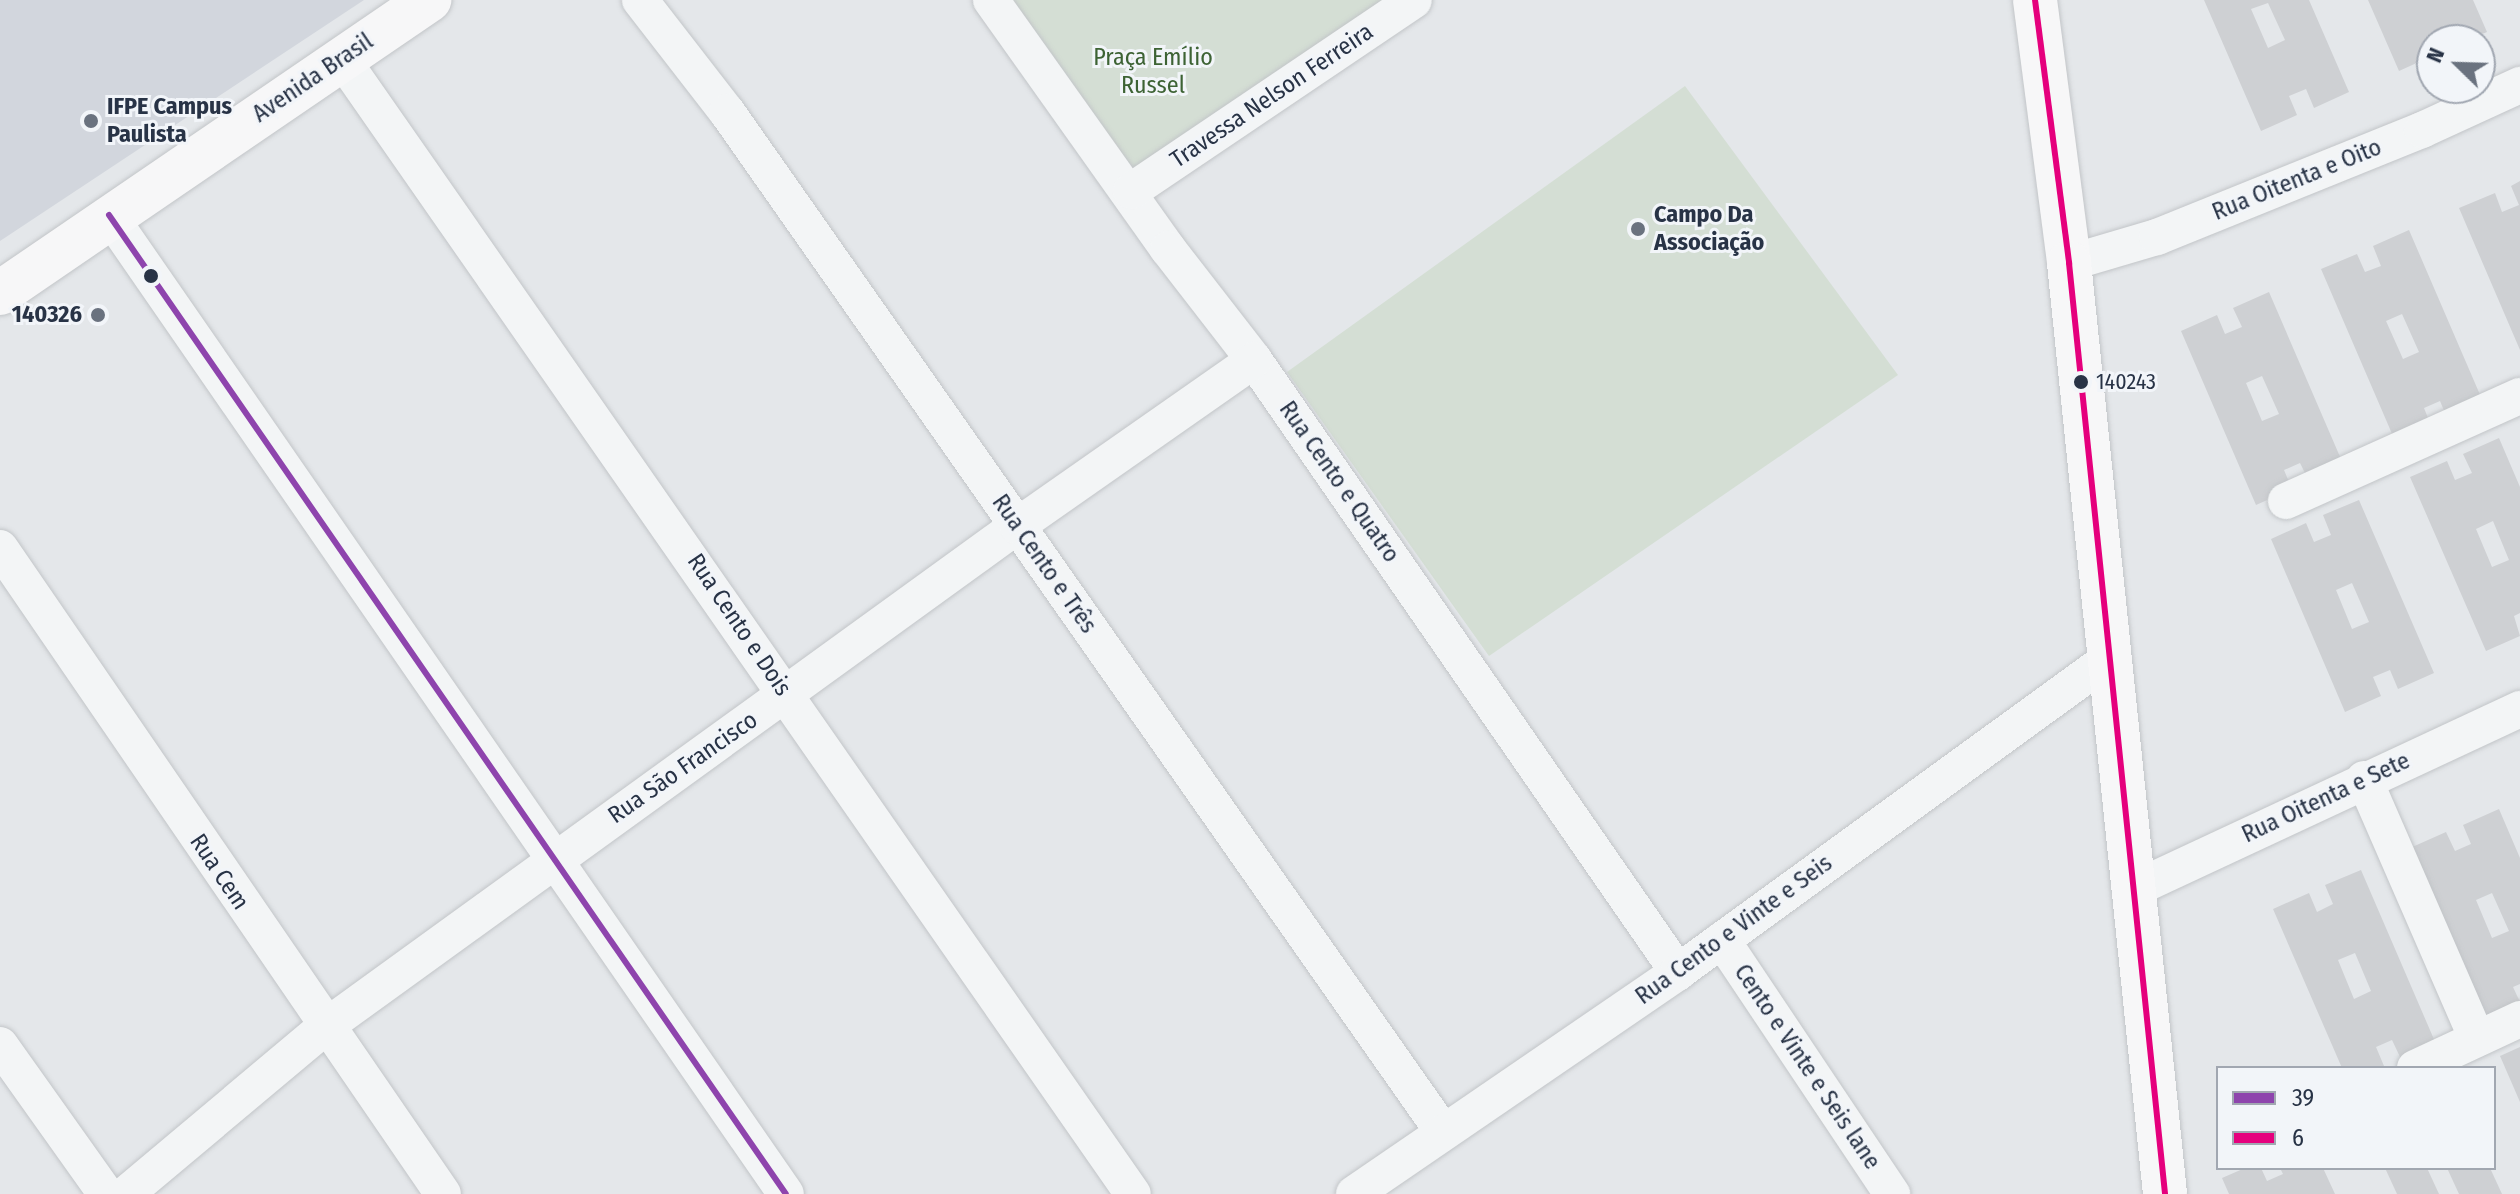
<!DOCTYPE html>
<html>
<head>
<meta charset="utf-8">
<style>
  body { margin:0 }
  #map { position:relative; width:2520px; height:1194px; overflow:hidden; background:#e4e7ea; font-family:"Fira Sans Condensed",sans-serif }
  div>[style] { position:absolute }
  .built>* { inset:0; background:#d2d6dd }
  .green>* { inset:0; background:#d4ded4 }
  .building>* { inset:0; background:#ced0d3 }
  .roads { filter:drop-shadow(0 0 2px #c2c5c8) drop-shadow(0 0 2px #c2c5c8) }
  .minor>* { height:36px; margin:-18px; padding:0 18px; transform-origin:18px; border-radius:18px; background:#f3f5f6 }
  .major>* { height:44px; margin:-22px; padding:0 22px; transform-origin:22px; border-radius:22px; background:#f7f7f8 }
  .bus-1>* { height:6px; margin:-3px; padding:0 3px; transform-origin:3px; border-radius:3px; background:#8e44ad }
  .bus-2>* { height:6px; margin:-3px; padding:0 3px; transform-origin:3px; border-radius:3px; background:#e5007d }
  .dots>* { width:22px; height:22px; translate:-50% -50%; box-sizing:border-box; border:4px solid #f2f5f9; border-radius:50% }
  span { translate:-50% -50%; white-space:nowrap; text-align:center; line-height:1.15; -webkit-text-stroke:6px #f2f5f9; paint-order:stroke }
  .bus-label { font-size:22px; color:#283346 }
  .left { translate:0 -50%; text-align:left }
  .park-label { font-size:24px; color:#3d6334 }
  .street-label { font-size:24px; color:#283346 }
  .poi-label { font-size:24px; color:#283346; font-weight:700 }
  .right { translate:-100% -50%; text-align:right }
  .legend { position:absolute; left:2216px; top:1066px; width:280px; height:104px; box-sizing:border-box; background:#f2f5f9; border:2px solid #a1a7b1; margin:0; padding:10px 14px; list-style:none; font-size:24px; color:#283346 }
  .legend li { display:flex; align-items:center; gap:16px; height:40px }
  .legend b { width:40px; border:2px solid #a1a7b1 }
  .north { position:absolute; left:2416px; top:24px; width:80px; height:80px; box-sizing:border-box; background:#f2f5f9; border:2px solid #a1a7b1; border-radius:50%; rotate:293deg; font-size:22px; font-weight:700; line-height:32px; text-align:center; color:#283346 }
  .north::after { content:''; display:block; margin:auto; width:28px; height:36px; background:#6a727f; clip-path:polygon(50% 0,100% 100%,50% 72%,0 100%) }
</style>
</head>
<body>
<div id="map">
  <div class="built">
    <div style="clip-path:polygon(0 0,364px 0,0 241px)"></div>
  </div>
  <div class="green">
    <div style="clip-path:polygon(1008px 0,1391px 0,1134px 171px)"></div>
    <div style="clip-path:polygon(1685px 86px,1898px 375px,1489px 656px,1287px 372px)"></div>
  </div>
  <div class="building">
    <div style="clip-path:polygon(evenodd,2204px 0,2309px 0,2349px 92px,2314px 108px,2306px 89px,2289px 96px,2297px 115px,2261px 131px,2204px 0,2268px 3px,2285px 40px,2268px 48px,2251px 9px,2268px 3px)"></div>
    <div style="clip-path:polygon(2368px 0,2473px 0,2487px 32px,2468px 40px,2448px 40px,2443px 29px,2427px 36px,2432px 56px,2399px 71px)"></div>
    <div style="clip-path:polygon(2520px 181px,2520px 350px,2459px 208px,2495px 193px,2502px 212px,2519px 205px,2511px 186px)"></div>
    <div style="clip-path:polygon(evenodd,2409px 230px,2484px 404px,2448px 420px,2440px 401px,2424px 408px,2432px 428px,2396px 443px,2321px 269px,2357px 254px,2365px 272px,2381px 266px,2373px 246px,2409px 230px,2402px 314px,2419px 352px,2403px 359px,2386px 321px,2402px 314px)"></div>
    <div style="clip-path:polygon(evenodd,2269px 292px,2344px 466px,2309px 481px,2300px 463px,2284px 470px,2292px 489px,2256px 505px,2181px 331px,2217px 315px,2225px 334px,2242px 327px,2233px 308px,2269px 292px,2262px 376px,2279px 414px,2262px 421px,2246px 383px,2262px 376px)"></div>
    <div style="clip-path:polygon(evenodd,2499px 438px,2520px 487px,2520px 613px,2514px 616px,2520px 636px,2486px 651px,2410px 477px,2447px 461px,2455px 480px,2472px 473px,2463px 454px,2499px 438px,2493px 521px,2509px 560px,2492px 567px,2476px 529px,2493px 521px)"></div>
    <div style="clip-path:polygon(evenodd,2359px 500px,2434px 673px,2398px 689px,2390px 670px,2373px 677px,2381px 696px,2345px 712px,2271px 539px,2306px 523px,2314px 542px,2331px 535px,2323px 515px,2359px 500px,2352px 583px,2369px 622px,2352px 629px,2336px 590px,2352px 583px)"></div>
    <div style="clip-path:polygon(evenodd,2499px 809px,2520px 858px,2520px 984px,2513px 987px,2520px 1002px,2486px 1021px,2410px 848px,2446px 832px,2455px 851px,2471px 844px,2463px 825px,2499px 809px,2492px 893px,2509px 931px,2492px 938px,2476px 900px,2492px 893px)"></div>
    <div style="clip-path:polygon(evenodd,2361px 870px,2436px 1044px,2401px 1059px,2392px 1040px,2376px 1047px,2384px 1066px,2342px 1068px,2273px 909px,2309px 893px,2317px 912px,2333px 904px,2325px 885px,2361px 870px,2355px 953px,2371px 991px,2354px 999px,2338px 960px,2355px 953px)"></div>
    <div style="clip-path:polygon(2520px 1047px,2520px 1102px,2500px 1056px)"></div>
    <div style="clip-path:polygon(2245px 1168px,2261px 1168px,2267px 1181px,2283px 1174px,2280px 1168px,2323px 1168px,2335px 1194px,2229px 1194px,2222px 1178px)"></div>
    <div style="clip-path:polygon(2385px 1168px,2427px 1168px,2439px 1194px,2397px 1194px)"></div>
    <div style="clip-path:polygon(2447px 1168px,2490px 1168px,2502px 1194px,2459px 1194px)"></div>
  </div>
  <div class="roads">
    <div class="minor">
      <div style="left:640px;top:0;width:142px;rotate:52.2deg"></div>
      <div style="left:727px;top:112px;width:1246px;rotate:54.93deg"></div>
      <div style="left:991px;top:0;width:305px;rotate:54.6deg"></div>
      <div style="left:1168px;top:249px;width:140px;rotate:52.2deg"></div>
      <div style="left:1254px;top:360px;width:745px;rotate:55.29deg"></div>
      <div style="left:342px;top:59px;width:1383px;rotate:55.13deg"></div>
      <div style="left:1131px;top:191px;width:341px;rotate:-34deg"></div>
      <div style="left:109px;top:215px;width:1190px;rotate:55.34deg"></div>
      <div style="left:2069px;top:263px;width:92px;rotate:-16.5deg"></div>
      <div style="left:2157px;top:237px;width:286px;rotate:-22deg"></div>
      <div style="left:2422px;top:130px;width:108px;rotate:-24.7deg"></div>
      <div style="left:2286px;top:501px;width:256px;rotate:-24.2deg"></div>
      <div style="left:0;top:548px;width:783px;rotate:55.56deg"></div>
      <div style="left:2364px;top:779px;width:283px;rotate:66.5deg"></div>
      <div style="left:2134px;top:889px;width:426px;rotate:-25deg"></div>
      <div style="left:1722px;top:940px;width:306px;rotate:56.2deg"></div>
      <div style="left:0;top:1045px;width:183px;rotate:54.6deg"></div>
      <div style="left:2415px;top:1068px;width:116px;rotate:-25deg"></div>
      <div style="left:126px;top:1194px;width:260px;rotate:-40deg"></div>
      <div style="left:325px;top:1027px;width:854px;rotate:-35.9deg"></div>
      <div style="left:1017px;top:526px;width:289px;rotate:-35deg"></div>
      <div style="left:1354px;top:1194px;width:393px;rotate:-34.4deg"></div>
      <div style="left:1678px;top:972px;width:534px;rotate:-36.01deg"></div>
    </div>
    <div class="major">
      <div style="left:2035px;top:0;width:265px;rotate:82.6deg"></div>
      <div style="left:2069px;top:263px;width:936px;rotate:84.11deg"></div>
      <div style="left:0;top:293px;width:520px;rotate:-34.33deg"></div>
    </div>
  </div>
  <div class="bus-1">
    <div style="left:109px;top:215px;width:1190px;rotate:55.34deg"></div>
  </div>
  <div class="bus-2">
    <div style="left:2035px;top:0;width:265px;rotate:82.6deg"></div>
    <div style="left:2069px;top:263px;width:936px;rotate:84.11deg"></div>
  </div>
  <div class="dots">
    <div style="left:91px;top:121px;background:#6a727f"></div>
    <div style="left:1638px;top:229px;background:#6a727f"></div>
    <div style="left:151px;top:276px;background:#283346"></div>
    <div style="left:98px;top:315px;background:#6a727f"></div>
    <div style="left:2081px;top:382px;background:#283346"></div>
  </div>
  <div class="bus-label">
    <span class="left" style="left:2096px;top:382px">140243</span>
  </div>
  <div class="park-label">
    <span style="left:1153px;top:72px">Praça Emílio<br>Russel</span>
  </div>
  <div class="street-label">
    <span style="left:313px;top:78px;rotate:-34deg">Avenida Brasil</span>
    <span style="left:1272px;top:96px;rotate:-34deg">Travessa Nelson Ferreira</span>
    <span style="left:2297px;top:180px;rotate:-22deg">Rua Oitenta e Oito</span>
    <span style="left:1339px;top:482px;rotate:55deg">Rua Cento e Quatro</span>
    <span style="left:1044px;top:564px;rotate:55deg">Rua Cento e Três</span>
    <span style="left:739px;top:625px;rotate:56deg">Rua Cento e Dois</span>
    <span style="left:683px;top:768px;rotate:-35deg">Rua São Francisco</span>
    <span style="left:2326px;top:798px;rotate:-25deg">Rua Oitenta e Sete</span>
    <span style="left:219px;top:872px;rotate:56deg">Rua Cem</span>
    <span style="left:1734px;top:930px;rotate:-36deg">Rua Cento e Vinte e Seis</span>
    <span style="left:1807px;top:1067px;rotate:56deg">Cento e Vinte e Seis lane</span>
  </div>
  <div class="poi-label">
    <span class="left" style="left:107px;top:121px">IFPE Campus<br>Paulista</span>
    <span class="left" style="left:1654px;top:229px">Campo Da<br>Associação</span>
    <span class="right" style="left:82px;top:315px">140326</span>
  </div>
  <ul class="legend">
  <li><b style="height:10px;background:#8e44ad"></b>39</li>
  <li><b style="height:10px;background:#e5007d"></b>6</li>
  </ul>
  <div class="north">N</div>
</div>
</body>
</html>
